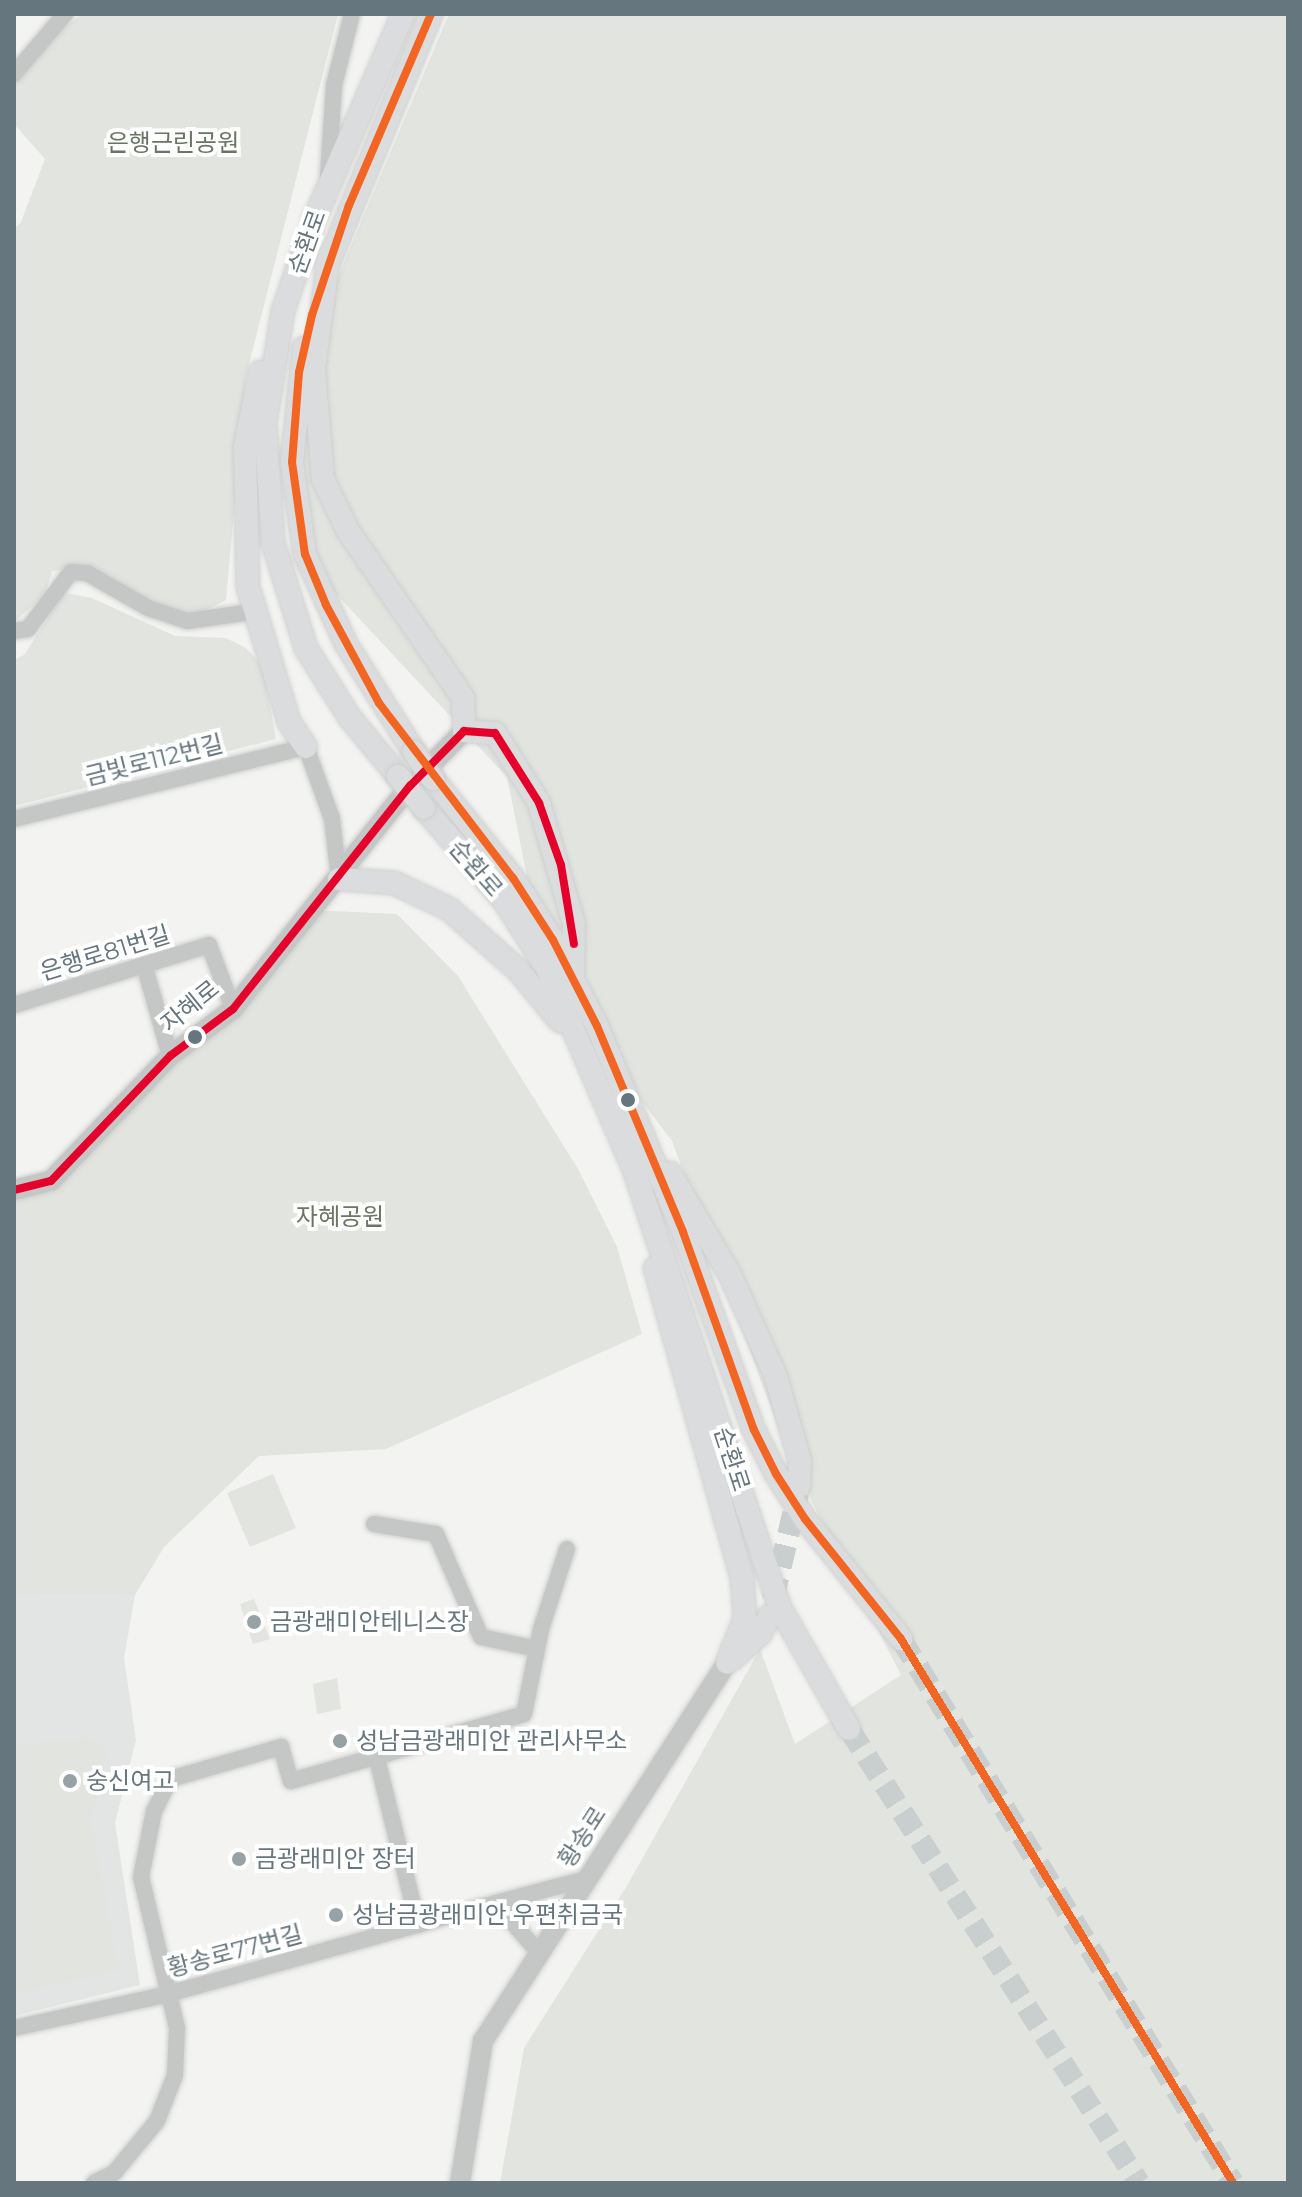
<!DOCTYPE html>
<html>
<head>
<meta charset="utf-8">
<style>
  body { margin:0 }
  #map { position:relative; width:1302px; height:2197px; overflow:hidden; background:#f3f3f1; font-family:Montserrat,"Noto Sans KR",sans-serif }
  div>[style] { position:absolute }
  .built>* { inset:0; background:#e3e4e4 }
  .green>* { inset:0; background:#e2e4df }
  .secondary-tunnel>* { height:22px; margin-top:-11px; transform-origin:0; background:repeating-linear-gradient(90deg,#c9cece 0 22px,transparent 0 33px) }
  .roads { filter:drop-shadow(0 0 2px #cfcfcf) drop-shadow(0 0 2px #cfcfcf) }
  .minor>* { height:16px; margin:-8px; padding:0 8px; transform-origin:8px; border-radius:8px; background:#c5c7c7 }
  .tertiary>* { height:20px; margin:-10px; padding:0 10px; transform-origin:10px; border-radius:10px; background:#c5c7c7 }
  .secondary>* { height:22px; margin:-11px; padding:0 11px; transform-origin:11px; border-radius:11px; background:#dbdcdd }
  .bridges { filter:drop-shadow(0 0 2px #cfcfcf) drop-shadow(0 0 2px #cfcfcf) }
  .secondary-bridge>* { height:22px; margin:-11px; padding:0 11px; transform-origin:11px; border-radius:11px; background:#dbdcdd }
  .bus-1>* { height:8px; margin:-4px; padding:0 4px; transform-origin:4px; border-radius:4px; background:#e4002b }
  .bus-2>* { height:8px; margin:-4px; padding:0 4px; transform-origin:4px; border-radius:4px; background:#f26522 }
  .dots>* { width:22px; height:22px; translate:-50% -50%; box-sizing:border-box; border:4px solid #fff; border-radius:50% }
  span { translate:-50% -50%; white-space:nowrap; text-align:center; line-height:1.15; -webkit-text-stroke:8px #fff; paint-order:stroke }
  .park-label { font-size:24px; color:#697664 }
  .street-label { font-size:24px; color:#66767e }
  .poi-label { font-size:24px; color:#66767e }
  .left { translate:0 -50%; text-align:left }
  .frame { position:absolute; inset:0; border:16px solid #66767e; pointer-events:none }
</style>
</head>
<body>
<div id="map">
  <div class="built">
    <div style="clip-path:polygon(135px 1595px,124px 1658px,136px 1740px,115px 1823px,140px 1985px,14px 2016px,14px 1596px)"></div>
  </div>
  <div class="green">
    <div style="clip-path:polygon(82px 14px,338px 14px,246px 376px,226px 600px,191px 618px,75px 569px,52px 571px,45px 595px,14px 622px,14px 229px,21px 222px,45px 159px,14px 124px,14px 83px,51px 37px)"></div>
    <div style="clip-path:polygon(449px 14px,1288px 14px,1288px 2183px,500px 2183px,524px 2048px,628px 1884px,760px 1649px,795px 1744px,901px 1675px,790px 1459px,672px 1141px,547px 976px,507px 777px,325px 582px,293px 489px,291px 388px)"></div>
    <div style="clip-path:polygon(64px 593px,92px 598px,175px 636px,226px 638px,246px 648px,263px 666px,276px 739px,14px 806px,14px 660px,24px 655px)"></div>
    <div style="clip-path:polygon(313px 910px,397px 914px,458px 976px,578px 1169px,617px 1247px,642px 1334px,386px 1449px,259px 1456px,164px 1547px,135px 1595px,14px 1596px,14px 1190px,52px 1180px,233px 1009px)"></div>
    <div style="clip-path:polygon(273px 1474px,296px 1528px,250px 1547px,227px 1493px)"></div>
    <div style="clip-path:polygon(254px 1599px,270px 1639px,253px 1644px,240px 1604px)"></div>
    <div style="clip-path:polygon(337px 1678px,341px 1709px,317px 1714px,313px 1684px)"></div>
    <div style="clip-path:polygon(86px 1738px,109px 1751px,91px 1820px,119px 1970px,14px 1994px,14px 1745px)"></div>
  </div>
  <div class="secondary-tunnel">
    <div style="left:773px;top:1599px;width:109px;rotate:-76.7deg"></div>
    <div style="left:901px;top:1639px;width:637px;rotate:58.6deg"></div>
    <div style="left:849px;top:1729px;width:539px;rotate:57.43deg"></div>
  </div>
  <div class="roads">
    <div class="minor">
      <div style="left:14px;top:74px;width:79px;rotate:-49.6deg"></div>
      <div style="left:328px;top:176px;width:91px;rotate:-86.2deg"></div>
      <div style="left:334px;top:85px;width:73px;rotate:-75.8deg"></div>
      <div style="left:14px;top:631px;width:14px;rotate:-8deg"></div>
      <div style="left:28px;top:629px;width:71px;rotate:-53deg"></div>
      <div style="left:71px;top:572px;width:16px;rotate:4deg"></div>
      <div style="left:87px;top:573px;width:70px;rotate:29.8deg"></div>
      <div style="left:148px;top:608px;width:41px;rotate:18.4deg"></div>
      <div style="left:187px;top:621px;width:67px;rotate:-7.8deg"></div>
      <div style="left:14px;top:819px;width:301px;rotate:-13.9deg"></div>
      <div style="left:306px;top:747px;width:77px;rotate:70.1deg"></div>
      <div style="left:332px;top:819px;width:60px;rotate:83.3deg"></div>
      <div style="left:145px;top:968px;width:91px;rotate:74.1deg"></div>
      <div style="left:14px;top:1005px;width:204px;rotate:-17.1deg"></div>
      <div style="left:209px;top:945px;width:68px;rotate:69.4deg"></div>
      <div style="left:374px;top:1524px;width:63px;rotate:9.2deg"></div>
      <div style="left:436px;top:1534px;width:112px;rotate:66.4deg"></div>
      <div style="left:481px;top:1637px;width:57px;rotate:12.1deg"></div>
      <div style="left:377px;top:1759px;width:171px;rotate:76.1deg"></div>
      <div style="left:496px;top:1903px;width:93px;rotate:-14.9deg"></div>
      <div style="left:14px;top:2028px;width:158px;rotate:-12.4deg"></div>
      <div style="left:168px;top:1994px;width:340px;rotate:-15.5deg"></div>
      <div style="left:496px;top:1903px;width:65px;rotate:49.4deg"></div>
      <div style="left:94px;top:2183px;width:22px;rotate:-27deg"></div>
      <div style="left:114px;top:2173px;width:67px;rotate:-50.4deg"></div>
      <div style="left:157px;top:2121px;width:49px;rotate:-68.6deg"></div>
      <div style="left:175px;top:2075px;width:47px;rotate:-87.6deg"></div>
      <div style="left:177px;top:2028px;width:155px;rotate:-103.4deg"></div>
      <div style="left:141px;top:1877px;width:67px;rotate:-78.9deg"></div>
      <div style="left:154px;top:1811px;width:36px;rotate:-63deg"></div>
      <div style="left:170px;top:1779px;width:116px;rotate:-16.1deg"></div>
      <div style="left:281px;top:1747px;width:35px;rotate:74deg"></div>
      <div style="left:291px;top:1781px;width:242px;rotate:-16deg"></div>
      <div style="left:524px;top:1714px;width:87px;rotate:-78.7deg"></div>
      <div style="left:541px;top:1629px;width:84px;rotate:-72deg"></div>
    </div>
    <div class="tertiary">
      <div style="left:14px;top:1190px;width:38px;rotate:-14deg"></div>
      <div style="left:51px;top:1181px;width:173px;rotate:-46.4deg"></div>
      <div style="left:170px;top:1056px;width:79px;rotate:-36.7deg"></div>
      <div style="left:233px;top:1009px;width:285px;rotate:-51.6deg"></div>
      <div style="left:410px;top:786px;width:77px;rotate:-45.5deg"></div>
      <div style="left:460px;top:2183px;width:144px;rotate:-80.8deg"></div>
      <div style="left:483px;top:2041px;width:450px;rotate:-57.2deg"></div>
    </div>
    <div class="secondary">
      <div style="left:329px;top:257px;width:112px;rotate:97.7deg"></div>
      <div style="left:314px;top:368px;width:111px;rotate:85.4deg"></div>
      <div style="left:323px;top:479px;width:58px;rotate:64.3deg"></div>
      <div style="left:348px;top:531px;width:203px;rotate:55.4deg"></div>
      <div style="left:463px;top:698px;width:33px;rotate:88deg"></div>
      <div style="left:464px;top:731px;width:31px;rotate:4deg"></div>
      <div style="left:495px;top:733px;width:83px;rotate:57.8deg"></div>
      <div style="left:539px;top:803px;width:126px;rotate:73.9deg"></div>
      <div style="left:574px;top:924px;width:52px;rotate:91.1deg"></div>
      <div style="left:326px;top:269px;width:276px;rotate:-67.6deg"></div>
      <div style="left:304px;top:348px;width:115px;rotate:96deg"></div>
      <div style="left:292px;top:462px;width:93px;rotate:82deg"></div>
      <div style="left:305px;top:554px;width:99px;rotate:65.5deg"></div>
      <div style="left:346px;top:644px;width:128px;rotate:57.8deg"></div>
      <div style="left:260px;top:372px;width:76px;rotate:101.3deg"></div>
      <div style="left:245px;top:447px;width:140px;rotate:88.8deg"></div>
      <div style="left:248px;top:587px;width:141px;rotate:73.1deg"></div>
      <div style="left:289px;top:722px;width:30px;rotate:56deg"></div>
      <div style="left:398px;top:776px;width:75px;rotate:-129.6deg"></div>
      <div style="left:350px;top:718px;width:83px;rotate:-122.2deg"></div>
      <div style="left:306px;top:648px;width:110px;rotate:-107.4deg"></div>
      <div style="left:273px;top:543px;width:120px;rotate:-93.8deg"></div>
      <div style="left:265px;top:423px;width:113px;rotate:-80.9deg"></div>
      <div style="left:283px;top:311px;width:96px;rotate:-71.2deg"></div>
      <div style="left:314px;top:220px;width:224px;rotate:-66.6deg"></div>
      <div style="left:433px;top:779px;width:127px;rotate:51.1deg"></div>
      <div style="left:513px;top:878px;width:74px;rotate:57.2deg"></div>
      <div style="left:553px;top:940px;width:97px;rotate:62.9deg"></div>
      <div style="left:597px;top:1026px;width:223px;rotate:67.3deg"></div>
      <div style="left:683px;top:1232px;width:210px;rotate:70.3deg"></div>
      <div style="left:754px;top:1430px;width:49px;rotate:63.4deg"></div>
      <div style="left:776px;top:1474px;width:54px;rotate:57.2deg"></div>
      <div style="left:805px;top:1519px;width:154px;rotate:51.3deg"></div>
      <div style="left:424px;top:808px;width:124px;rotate:49.2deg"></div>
      <div style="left:505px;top:902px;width:76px;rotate:57.4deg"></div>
      <div style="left:546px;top:966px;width:224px;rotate:66.6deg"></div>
      <div style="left:635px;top:1172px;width:459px;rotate:71.6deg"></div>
      <div style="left:780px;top:1608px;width:139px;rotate:60.3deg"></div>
      <div style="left:339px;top:879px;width:55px;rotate:4.2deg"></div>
      <div style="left:394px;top:883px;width:61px;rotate:25.3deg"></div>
      <div style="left:449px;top:909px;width:92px;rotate:41.5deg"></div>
      <div style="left:518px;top:970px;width:66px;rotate:50.5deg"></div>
      <div style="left:670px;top:1173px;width:118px;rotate:59.5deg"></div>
      <div style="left:730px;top:1275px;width:112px;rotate:65.7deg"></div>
      <div style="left:776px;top:1377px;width:87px;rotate:74.1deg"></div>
      <div style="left:800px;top:1461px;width:25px;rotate:92deg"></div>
      <div style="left:655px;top:1268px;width:321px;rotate:74.3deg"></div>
      <div style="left:742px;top:1577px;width:41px;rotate:85.8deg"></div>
      <div style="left:745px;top:1618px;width:48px;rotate:111.8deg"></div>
      <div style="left:731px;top:1660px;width:39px;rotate:-42deg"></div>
      <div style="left:760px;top:1634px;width:20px;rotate:-63deg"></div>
    </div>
  </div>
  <div class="bridges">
    <div class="secondary-bridge">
      <div style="left:414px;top:752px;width:33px;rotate:55deg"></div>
      <div style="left:398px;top:776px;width:41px;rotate:50.9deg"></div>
    </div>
  </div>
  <div class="bus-1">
    <div style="left:14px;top:1190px;width:38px;rotate:-14deg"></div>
    <div style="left:51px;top:1181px;width:173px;rotate:-46.4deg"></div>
    <div style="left:170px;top:1056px;width:79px;rotate:-36.7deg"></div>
    <div style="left:233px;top:1009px;width:285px;rotate:-51.6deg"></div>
    <div style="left:410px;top:786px;width:77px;rotate:-45.5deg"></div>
    <div style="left:464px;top:731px;width:31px;rotate:4deg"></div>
    <div style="left:495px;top:733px;width:83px;rotate:57.8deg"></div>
    <div style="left:539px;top:803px;width:66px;rotate:70.5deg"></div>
    <div style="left:561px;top:865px;width:80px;rotate:80.7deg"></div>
  </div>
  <div class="bus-2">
    <div style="left:431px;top:14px;width:208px;rotate:113.2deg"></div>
    <div style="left:349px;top:205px;width:116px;rotate:108.6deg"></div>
    <div style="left:312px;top:315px;width:58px;rotate:102.8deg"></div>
    <div style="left:299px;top:372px;width:90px;rotate:94.4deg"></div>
    <div style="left:292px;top:462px;width:93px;rotate:82deg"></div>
    <div style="left:305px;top:554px;width:55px;rotate:67.6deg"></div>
    <div style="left:326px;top:605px;width:111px;rotate:61.6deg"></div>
    <div style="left:379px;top:703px;width:220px;rotate:52.6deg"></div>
    <div style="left:513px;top:878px;width:74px;rotate:57.2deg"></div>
    <div style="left:553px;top:940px;width:97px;rotate:62.9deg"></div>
    <div style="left:597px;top:1026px;width:223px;rotate:67.3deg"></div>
    <div style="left:683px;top:1232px;width:210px;rotate:70.3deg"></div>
    <div style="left:754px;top:1430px;width:49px;rotate:63.4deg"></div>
    <div style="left:776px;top:1474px;width:54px;rotate:57.2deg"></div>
    <div style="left:805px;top:1519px;width:154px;rotate:51.3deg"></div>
    <div style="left:901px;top:1639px;width:637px;rotate:58.6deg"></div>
  </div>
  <div class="dots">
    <div style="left:195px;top:1037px;background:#66767e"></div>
    <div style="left:628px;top:1100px;background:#66767e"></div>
    <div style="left:254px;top:1622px;background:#97a2a6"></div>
    <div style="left:340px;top:1741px;background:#97a2a6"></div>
    <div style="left:70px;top:1781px;background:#97a2a6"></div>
    <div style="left:239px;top:1859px;background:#97a2a6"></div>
    <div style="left:336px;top:1915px;background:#97a2a6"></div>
  </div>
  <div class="park-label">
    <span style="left:173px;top:143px">은행근린공원</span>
    <span style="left:340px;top:1217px">자혜공원</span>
  </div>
  <div class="street-label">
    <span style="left:307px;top:242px;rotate:-70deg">순환로</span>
    <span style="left:154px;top:760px;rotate:-14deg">금빛로112번길</span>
    <span style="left:476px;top:868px;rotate:49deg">순환로</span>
    <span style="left:105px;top:953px;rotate:-17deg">은행로81번길</span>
    <span style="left:190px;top:1006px;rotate:-39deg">자혜로</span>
    <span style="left:732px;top:1459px;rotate:72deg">순환로</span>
    <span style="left:582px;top:1837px;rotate:-57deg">황송로</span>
    <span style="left:235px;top:1951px;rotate:-15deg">황송로77번길</span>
  </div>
  <div class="poi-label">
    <span class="left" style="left:270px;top:1622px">금광래미안테니스장</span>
    <span class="left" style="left:356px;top:1741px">성남금광래미안 관리사무소</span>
    <span class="left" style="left:86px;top:1781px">숭신여고</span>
    <span class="left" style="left:255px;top:1859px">금광래미안 장터</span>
    <span class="left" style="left:352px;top:1915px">성남금광래미안 우편취금국</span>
  </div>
  <div class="frame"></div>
</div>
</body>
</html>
